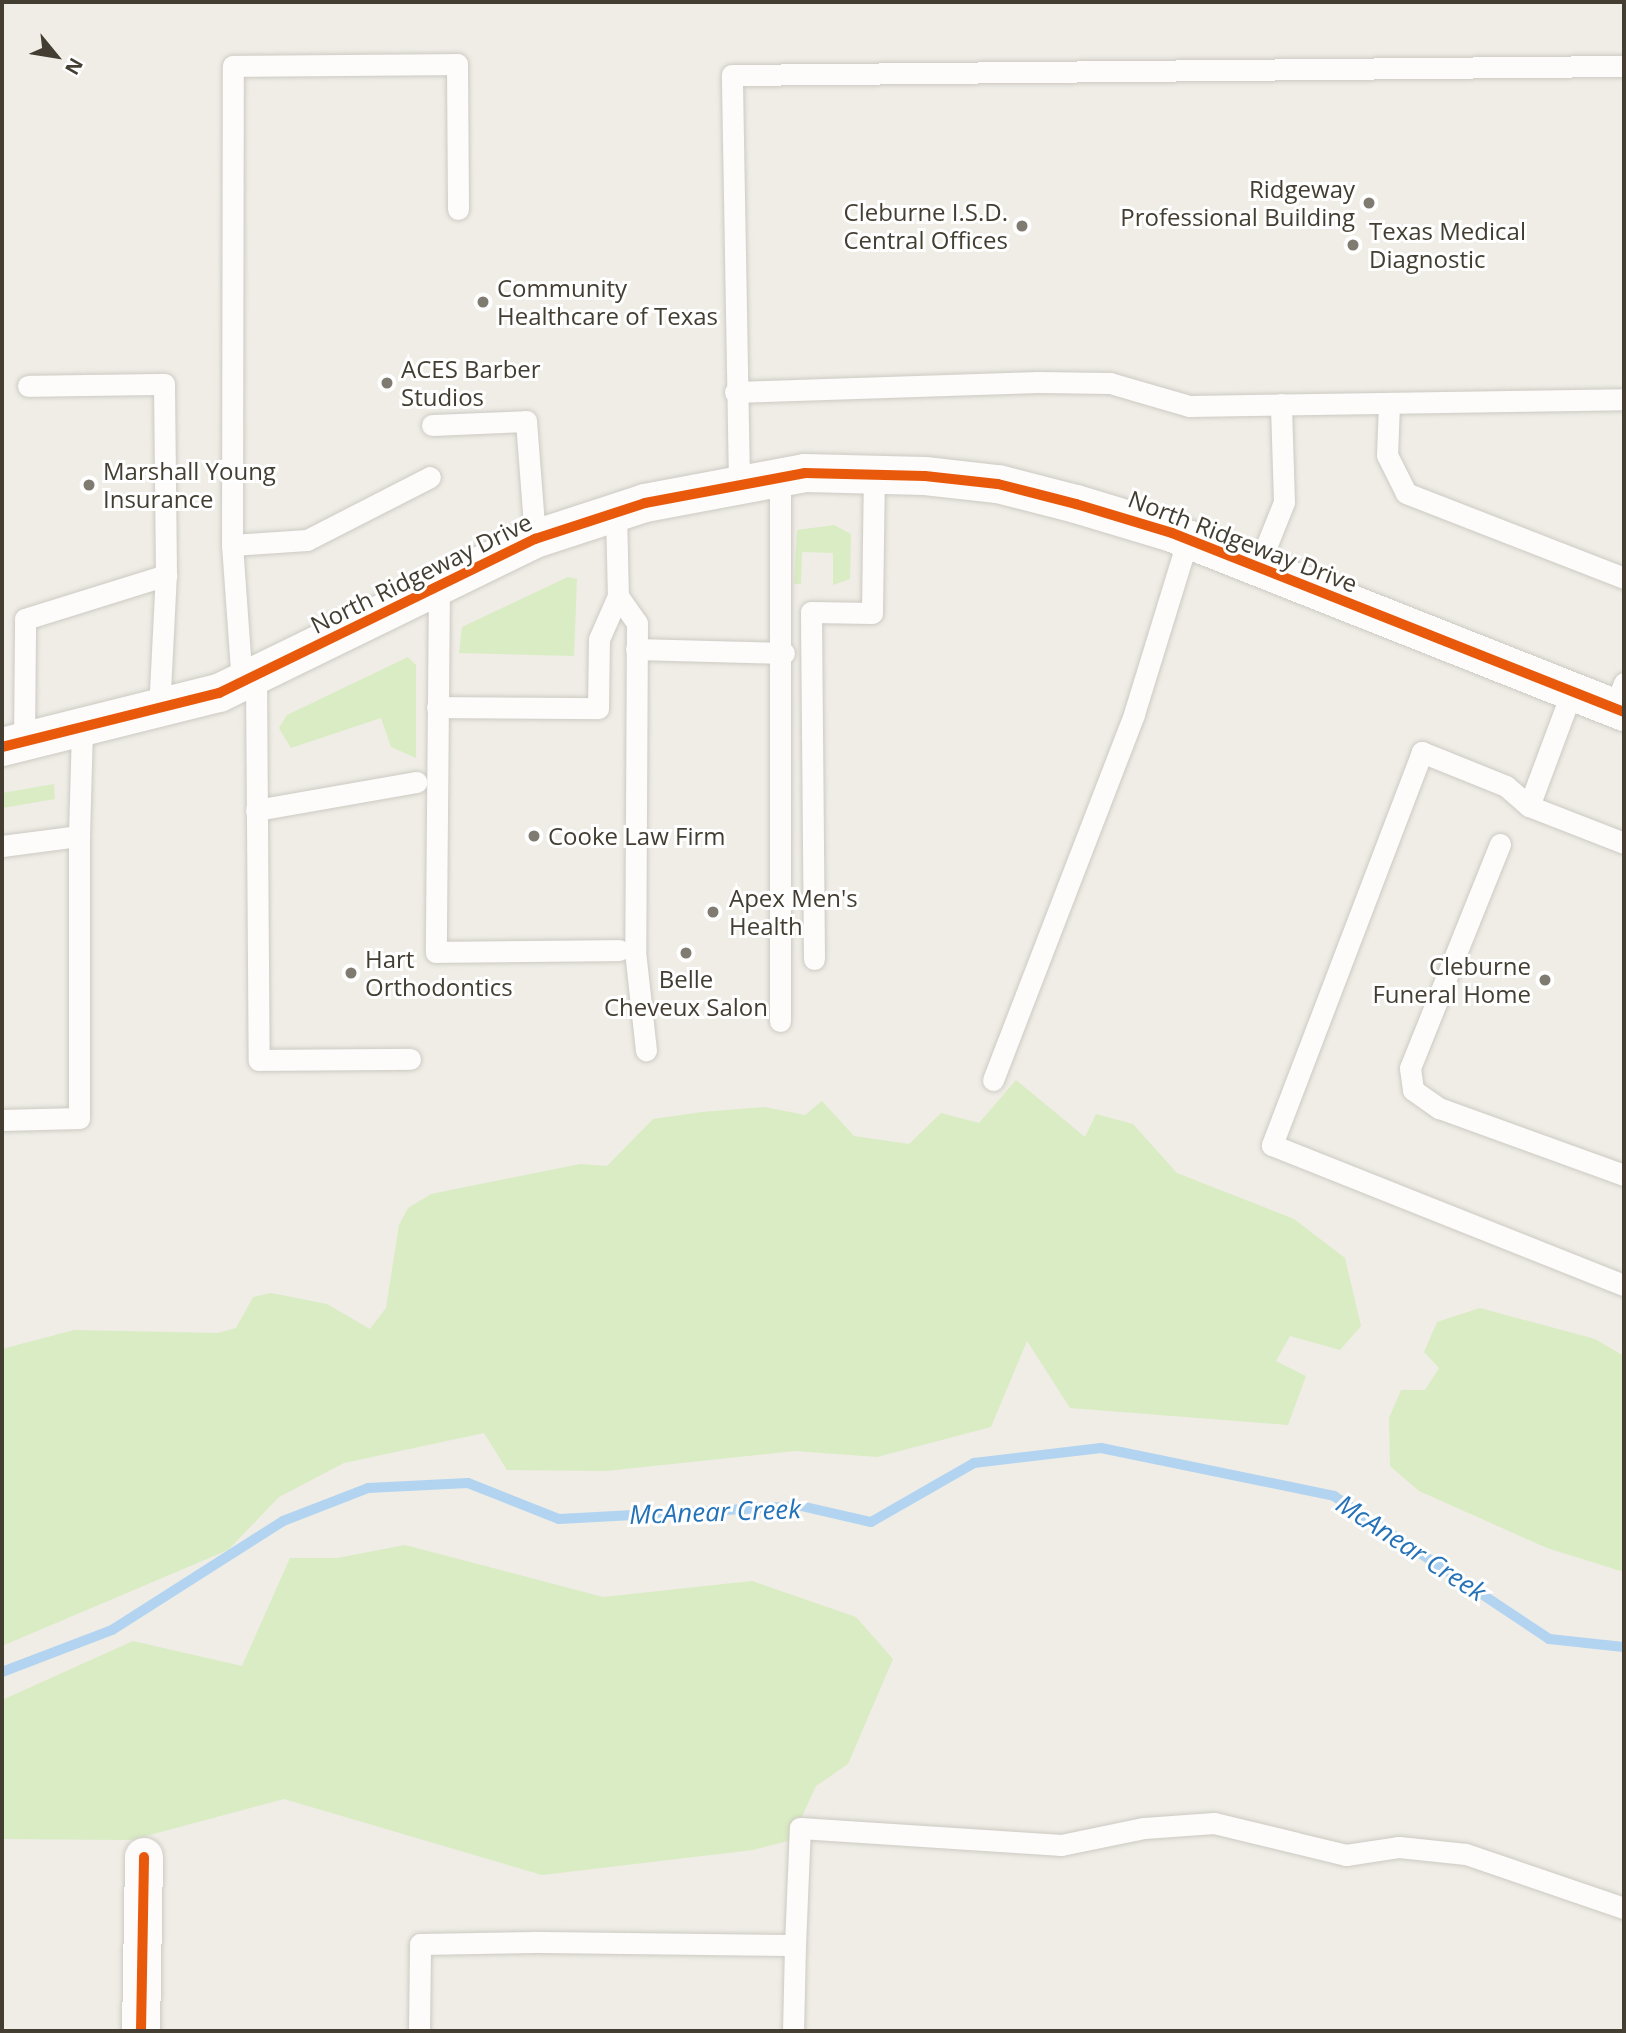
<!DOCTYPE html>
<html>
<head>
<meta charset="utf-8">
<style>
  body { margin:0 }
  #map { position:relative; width:1626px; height:2033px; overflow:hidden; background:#efede6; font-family:"Open Sans",sans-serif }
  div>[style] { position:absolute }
  .green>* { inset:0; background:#daecc3 }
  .stream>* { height:10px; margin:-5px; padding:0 5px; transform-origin:5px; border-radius:5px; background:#b2d4f1 }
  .roads { filter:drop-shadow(0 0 2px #cdcac3) drop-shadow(0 0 2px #cdcac3) }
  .service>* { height:21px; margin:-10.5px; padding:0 10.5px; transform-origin:10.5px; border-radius:10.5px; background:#fdfcfb }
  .minor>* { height:38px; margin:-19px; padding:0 19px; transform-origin:19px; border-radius:19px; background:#fdfcfb }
  .tertiary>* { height:38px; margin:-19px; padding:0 19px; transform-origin:19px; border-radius:19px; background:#fdfcfb }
  .cycleway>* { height:10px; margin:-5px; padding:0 5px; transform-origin:5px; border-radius:5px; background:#e8590c }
  .dots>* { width:19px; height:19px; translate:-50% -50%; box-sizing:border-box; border:4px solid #fff; border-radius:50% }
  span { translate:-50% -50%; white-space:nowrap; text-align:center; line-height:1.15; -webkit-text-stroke:6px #fff; paint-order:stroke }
  .poi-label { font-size:24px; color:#443e32 }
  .right { translate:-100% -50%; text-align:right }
  .left { translate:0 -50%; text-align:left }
  .street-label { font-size:24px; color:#443e32 }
  .water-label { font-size:26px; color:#2472b8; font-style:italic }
  .frame { position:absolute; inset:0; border:4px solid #443e32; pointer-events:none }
  .north { position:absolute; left:21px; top:21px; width:70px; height:70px; -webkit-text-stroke:5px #fff; paint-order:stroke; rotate:120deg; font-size:19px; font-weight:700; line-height:28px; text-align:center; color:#443e32 }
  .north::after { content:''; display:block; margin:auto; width:24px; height:32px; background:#443e32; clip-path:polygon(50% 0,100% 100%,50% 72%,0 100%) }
</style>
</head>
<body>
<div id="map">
  <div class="green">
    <div style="clip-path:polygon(834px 525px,851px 534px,850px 579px,833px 585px,833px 553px,802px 552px,801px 584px,794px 584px,797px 530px)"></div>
    <div style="clip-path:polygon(568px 577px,577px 579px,574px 656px,459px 653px,462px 627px)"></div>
    <div style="clip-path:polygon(408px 657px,416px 665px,416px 758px,391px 747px,381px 718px,291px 748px,279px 728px,287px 715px)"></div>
    <div style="clip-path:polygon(54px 784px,55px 799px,2px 808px,2px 793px)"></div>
    <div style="clip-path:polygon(1016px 1080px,1085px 1137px,1096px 1114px,1133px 1124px,1177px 1173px,1294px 1219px,1345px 1258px,1361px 1326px,1340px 1350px,1290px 1336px,1276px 1361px,1306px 1376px,1288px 1425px,1070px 1408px,1027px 1341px,991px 1427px,877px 1457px,794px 1451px,606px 1471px,507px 1470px,484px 1433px,344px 1463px,279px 1497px,228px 1550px,2px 1646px,2px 1349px,74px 1330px,218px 1333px,236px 1328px,253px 1297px,271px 1293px,327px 1304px,370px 1329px,386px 1308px,399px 1225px,408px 1208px,431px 1194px,580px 1164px,607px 1166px,653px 1119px,702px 1112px,764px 1107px,805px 1115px,822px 1101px,854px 1136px,909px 1144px,941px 1113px,979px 1123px)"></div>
    <div style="clip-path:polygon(1480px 1308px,1595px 1339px,1624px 1356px,1624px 1572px,1547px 1548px,1419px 1491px,1390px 1466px,1389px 1418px,1401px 1390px,1425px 1390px,1439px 1368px,1424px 1352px,1437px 1322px)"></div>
    <div style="clip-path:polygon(405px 1545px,603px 1597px,752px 1581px,856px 1617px,893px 1659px,848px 1764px,816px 1786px,791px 1840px,753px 1850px,542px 1875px,284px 1799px,131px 1840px,2px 1839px,2px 1700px,133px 1641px,242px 1666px,290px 1558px,337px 1558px)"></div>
  </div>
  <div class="stream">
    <div style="left:2px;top:1672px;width:118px;rotate:-20.9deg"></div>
    <div style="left:112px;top:1630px;width:203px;rotate:-32.5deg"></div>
    <div style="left:283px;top:1521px;width:91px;rotate:-21.2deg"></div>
    <div style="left:368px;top:1488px;width:100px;rotate:-2.9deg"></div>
    <div style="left:468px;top:1483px;width:98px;rotate:21.6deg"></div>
    <div style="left:559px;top:1519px;width:242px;rotate:-3.1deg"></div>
    <div style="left:801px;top:1506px;width:72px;rotate:12.9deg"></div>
    <div style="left:871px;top:1522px;width:119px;rotate:-29.8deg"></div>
    <div style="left:974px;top:1463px;width:128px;rotate:-6.7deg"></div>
    <div style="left:1101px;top:1448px;width:238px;rotate:11.6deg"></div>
    <div style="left:1334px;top:1496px;width:258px;rotate:33.6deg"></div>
    <div style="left:1549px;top:1639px;width:75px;rotate:6.1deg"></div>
  </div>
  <div class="roads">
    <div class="service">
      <div style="left:735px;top:392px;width:303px;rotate:-1.9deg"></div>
      <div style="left:1038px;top:382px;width:72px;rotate:0.8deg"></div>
      <div style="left:1110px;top:383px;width:82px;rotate:16.2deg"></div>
      <div style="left:1189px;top:406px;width:435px;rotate:-0.9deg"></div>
      <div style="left:1389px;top:404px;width:51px;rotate:92.2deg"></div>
      <div style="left:1387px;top:455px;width:42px;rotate:63.4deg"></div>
      <div style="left:1406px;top:493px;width:234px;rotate:21.3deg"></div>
      <div style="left:432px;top:425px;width:94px;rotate:-2.4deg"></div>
      <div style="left:526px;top:421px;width:118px;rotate:85.6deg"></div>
      <div style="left:739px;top:483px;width:408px;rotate:-91deg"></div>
      <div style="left:732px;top:75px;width:892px;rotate:-0.58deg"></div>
      <div style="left:616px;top:511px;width:85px;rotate:88.7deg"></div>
      <div style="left:618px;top:596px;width:33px;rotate:55deg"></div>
      <div style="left:637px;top:623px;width:328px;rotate:90.3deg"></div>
      <div style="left:635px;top:951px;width:100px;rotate:83.7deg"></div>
      <div style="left:232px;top:545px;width:75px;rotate:-3.8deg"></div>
      <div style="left:307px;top:540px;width:138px;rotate:-27.1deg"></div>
      <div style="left:1258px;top:567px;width:70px;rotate:-68.2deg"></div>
      <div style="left:1284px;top:502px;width:98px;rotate:-91.8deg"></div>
      <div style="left:439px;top:585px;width:367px;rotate:90.5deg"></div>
      <div style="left:436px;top:952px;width:183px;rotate:-0.6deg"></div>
      <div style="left:636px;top:649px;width:148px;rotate:1.5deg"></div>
      <div style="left:256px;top:678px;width:382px;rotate:89.6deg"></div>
      <div style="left:259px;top:1060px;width:151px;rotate:-0.4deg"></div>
      <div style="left:242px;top:684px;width:139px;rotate:-94.1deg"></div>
      <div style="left:232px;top:545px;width:479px;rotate:-89.9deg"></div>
      <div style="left:233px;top:66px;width:224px;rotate:-0.5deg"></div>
      <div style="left:457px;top:64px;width:145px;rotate:89.6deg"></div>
      <div style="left:437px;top:707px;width:161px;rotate:0.4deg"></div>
      <div style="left:598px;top:708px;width:69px;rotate:-89.2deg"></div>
      <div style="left:599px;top:639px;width:47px;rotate:-66.2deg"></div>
      <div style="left:1614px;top:708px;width:27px;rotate:-68deg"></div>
      <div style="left:159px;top:711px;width:136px;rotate:-87.1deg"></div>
      <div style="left:24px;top:744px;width:125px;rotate:-89.5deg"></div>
      <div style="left:25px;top:619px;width:148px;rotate:-17.3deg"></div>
      <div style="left:166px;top:575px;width:191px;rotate:-90.6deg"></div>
      <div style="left:164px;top:384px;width:136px;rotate:179.2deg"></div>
      <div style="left:1529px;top:806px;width:123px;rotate:-69.5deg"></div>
      <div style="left:256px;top:810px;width:163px;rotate:-9.9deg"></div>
      <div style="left:1624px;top:843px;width:102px;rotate:-158.7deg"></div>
      <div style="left:1529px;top:806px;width:30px;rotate:-139deg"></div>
      <div style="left:1506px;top:786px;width:91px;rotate:-158deg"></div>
      <div style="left:1422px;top:752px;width:421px;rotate:110.9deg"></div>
      <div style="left:1272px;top:1145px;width:379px;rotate:21.7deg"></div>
      <div style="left:1500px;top:844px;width:241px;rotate:111.9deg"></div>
      <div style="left:1410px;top:1068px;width:22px;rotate:82deg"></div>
      <div style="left:1413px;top:1090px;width:32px;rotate:35deg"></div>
      <div style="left:1439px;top:1108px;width:197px;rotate:19.9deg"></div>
      <div style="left:2px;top:846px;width:78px;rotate:-7.4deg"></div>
      <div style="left:79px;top:836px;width:105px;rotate:-88.4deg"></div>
      <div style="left:814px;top:959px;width:347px;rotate:-90.5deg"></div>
      <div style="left:811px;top:612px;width:61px;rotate:0.9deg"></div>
      <div style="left:872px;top:613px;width:139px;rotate:-89.2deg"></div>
      <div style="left:780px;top:1021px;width:545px;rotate:-90deg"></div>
      <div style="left:993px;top:1080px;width:392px;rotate:-68.9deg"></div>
      <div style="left:1134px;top:714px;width:183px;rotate:-72.9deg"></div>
      <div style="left:2px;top:1120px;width:77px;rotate:-1.5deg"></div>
      <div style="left:79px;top:1118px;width:282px;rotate:-90deg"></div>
      <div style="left:795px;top:1945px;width:117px;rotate:-87.6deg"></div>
      <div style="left:800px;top:1828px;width:262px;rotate:3.7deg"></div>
      <div style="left:1061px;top:1845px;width:85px;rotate:-11.6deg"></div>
      <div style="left:1144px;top:1828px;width:70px;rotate:-4.1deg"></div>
      <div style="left:1214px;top:1823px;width:136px;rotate:13.6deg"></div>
      <div style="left:1346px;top:1855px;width:54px;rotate:-8.6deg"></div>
      <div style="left:1399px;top:1847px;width:67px;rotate:6deg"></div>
      <div style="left:1466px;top:1854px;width:167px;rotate:18.9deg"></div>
      <div style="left:419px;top:2031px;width:87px;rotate:-89.3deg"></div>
      <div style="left:420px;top:1944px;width:114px;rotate:-1deg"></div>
      <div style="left:534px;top:1942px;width:261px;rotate:0.7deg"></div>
      <div style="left:795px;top:1945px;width:86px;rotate:91.3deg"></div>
    </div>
    <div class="minor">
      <div style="left:141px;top:2031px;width:174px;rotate:-89deg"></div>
    </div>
    <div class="tertiary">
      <div style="left:2px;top:747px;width:224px;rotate:-14deg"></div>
      <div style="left:219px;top:693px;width:352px;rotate:-26deg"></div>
      <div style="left:535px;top:539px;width:116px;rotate:-18.1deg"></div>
      <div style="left:645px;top:503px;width:163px;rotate:-10.6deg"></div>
      <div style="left:805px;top:473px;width:120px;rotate:1.4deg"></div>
      <div style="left:925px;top:476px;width:73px;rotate:6.3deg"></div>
      <div style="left:998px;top:484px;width:81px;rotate:14.4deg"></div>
      <div style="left:1076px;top:504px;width:100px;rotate:16.8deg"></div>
      <div style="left:1172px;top:533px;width:486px;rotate:21.6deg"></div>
    </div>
  </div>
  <div class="cycleway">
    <div style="left:2px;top:747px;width:224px;rotate:-14deg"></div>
    <div style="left:219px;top:693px;width:352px;rotate:-26deg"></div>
    <div style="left:535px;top:539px;width:116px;rotate:-18.1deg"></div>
    <div style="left:645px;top:503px;width:163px;rotate:-10.6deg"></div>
    <div style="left:805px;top:473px;width:120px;rotate:1.4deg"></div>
    <div style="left:925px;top:476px;width:73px;rotate:6.3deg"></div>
    <div style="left:998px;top:484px;width:81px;rotate:14.4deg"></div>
    <div style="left:1076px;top:504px;width:100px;rotate:16.8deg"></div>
    <div style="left:1172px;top:533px;width:486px;rotate:21.6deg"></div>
    <div style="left:141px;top:2031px;width:174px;rotate:-89deg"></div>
  </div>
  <div class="dots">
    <div style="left:1369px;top:203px;background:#807b71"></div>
    <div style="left:1022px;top:226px;background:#807b71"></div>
    <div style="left:1353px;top:245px;background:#807b71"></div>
    <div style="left:483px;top:302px;background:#807b71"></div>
    <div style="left:387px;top:383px;background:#807b71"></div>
    <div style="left:89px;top:485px;background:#807b71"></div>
    <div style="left:534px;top:836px;background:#807b71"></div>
    <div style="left:713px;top:912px;background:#807b71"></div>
    <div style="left:686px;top:953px;background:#807b71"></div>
    <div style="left:351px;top:973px;background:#807b71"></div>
    <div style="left:1545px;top:980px;background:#807b71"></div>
  </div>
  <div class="poi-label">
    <span class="right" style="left:1355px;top:203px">Ridgeway<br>Professional Building</span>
    <span class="right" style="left:1008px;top:226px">Cleburne I.S.D.<br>Central Offices</span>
    <span class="left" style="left:1369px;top:245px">Texas Medical<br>Diagnostic</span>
    <span class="left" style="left:497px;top:302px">Community<br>Healthcare of Texas</span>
    <span class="left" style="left:401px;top:383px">ACES Barber<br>Studios</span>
    <span class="left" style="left:103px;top:485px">Marshall Young<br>Insurance</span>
    <span class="left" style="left:548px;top:836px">Cooke Law Firm</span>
    <span class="left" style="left:729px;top:912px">Apex Men's<br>Health</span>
    <span class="left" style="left:365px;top:973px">Hart<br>Orthodontics</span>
    <span class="right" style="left:1531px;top:980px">Cleburne<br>Funeral Home</span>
    <span style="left:686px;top:993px">Belle<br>Cheveux Salon</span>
  </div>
  <div class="street-label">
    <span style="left:1243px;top:541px;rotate:21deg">North Ridgeway Drive</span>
    <span style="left:421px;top:573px;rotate:-26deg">North Ridgeway Drive</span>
  </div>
  <div class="water-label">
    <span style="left:715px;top:1512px;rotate:-2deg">McAnear Creek</span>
    <span style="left:1411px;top:1548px;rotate:33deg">McAnear Creek</span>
  </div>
  <div class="frame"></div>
  <div class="north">N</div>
</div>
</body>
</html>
